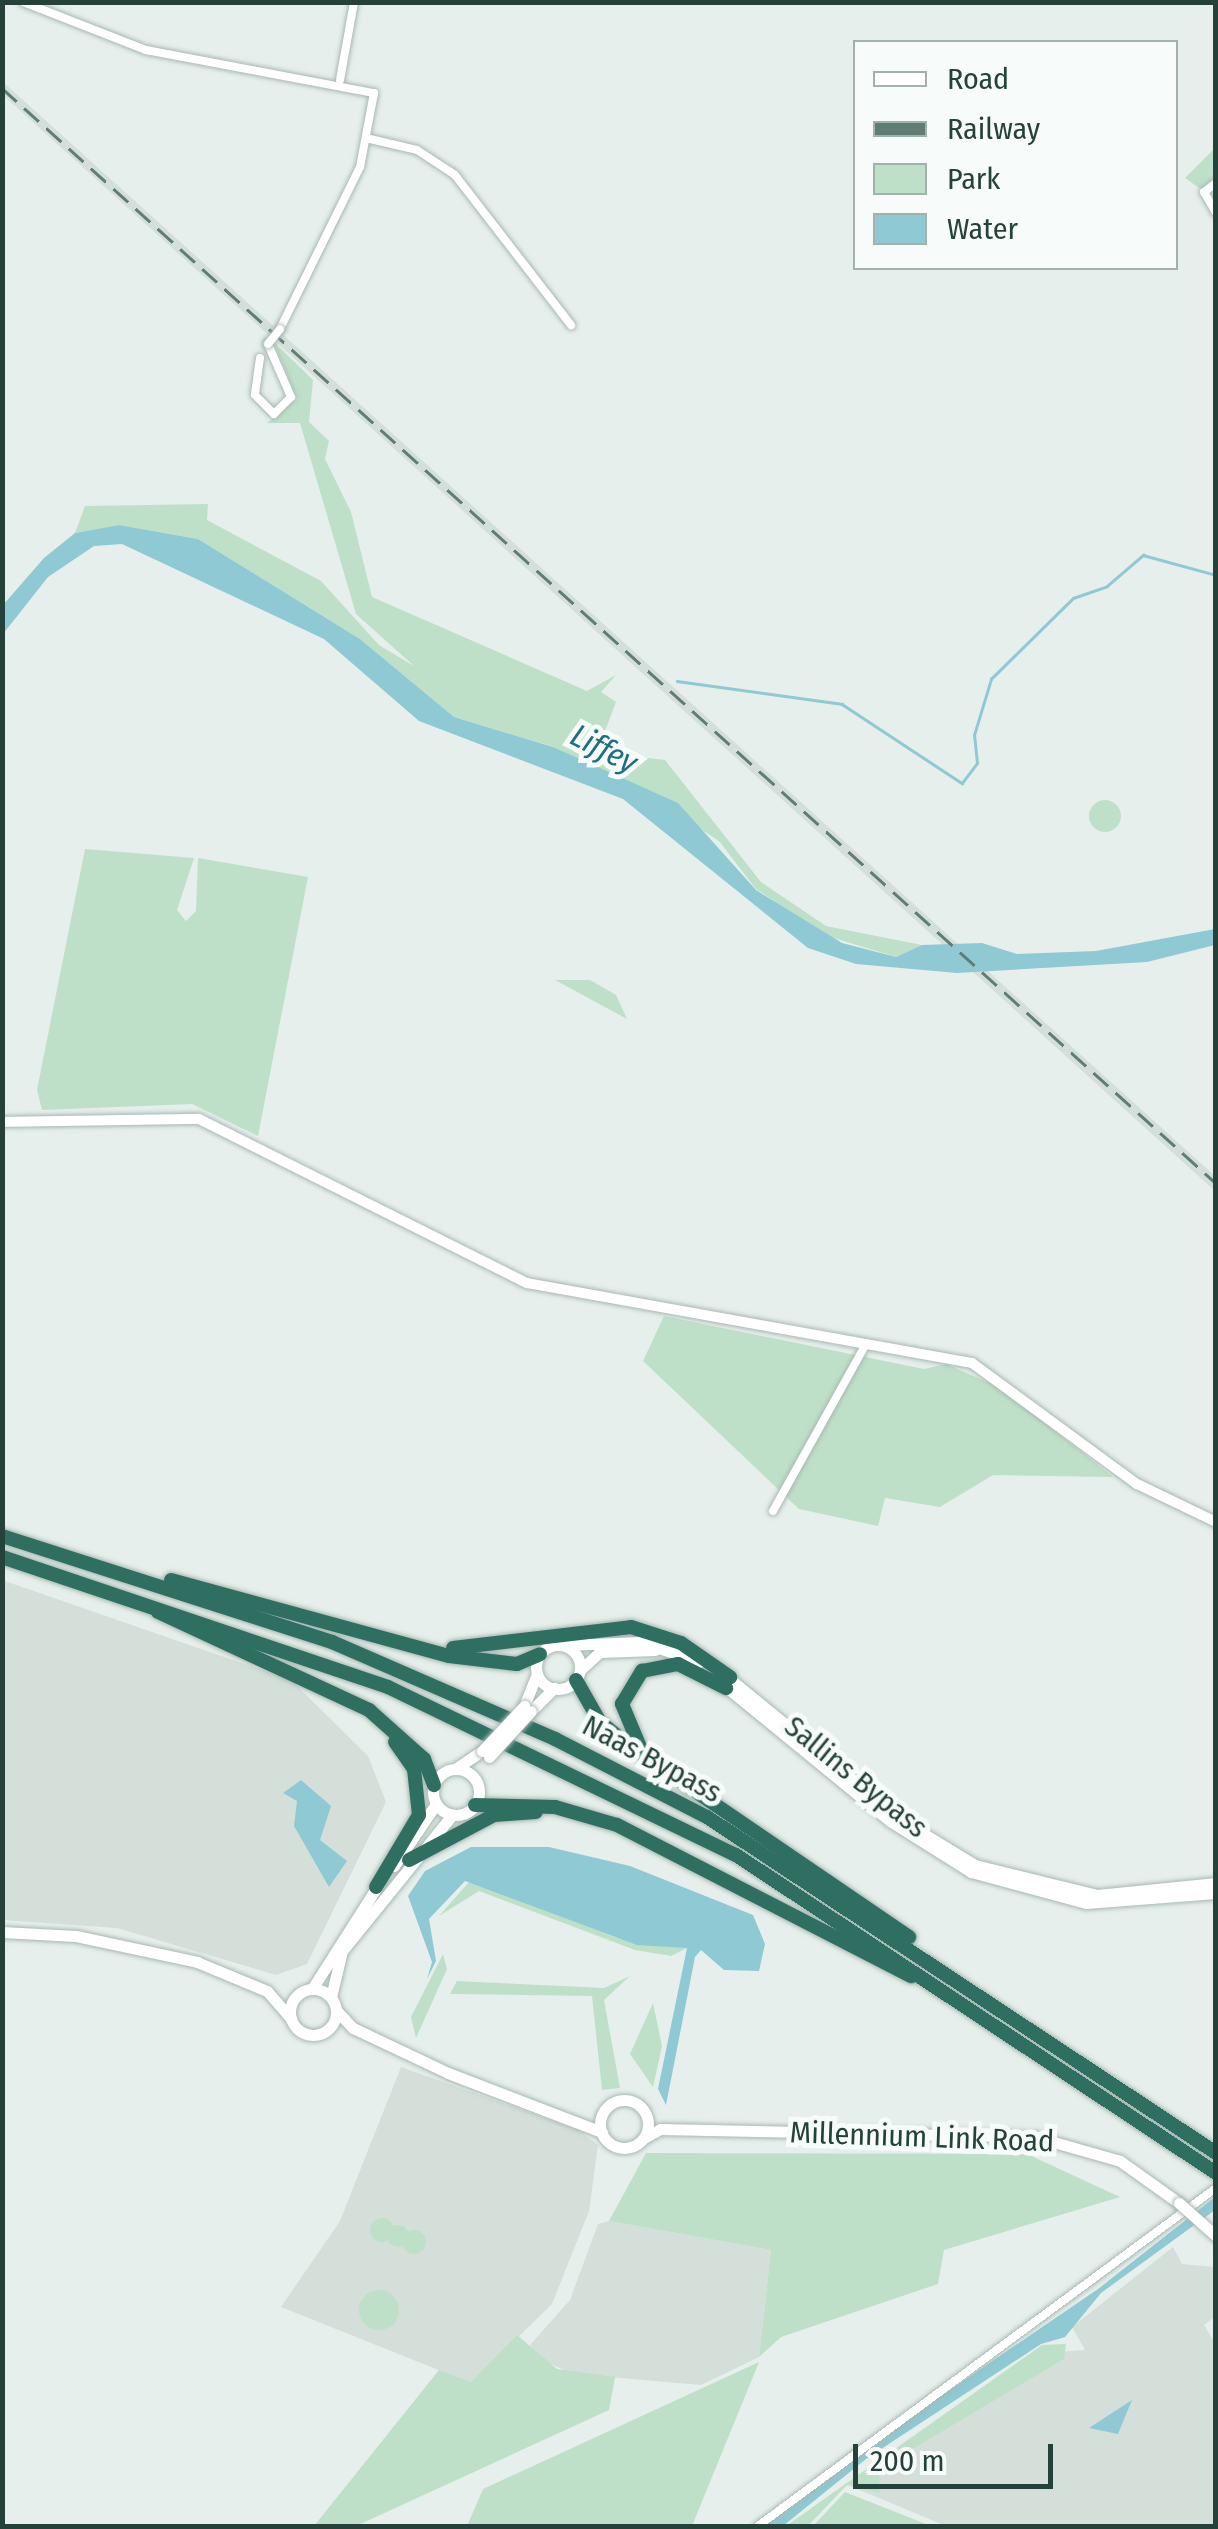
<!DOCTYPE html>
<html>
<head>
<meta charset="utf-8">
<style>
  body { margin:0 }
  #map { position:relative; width:1218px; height:2529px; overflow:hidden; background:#e6efeb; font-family:"Fira Sans Condensed",sans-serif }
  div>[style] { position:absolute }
  .built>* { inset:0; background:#d4dfda }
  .green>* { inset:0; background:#bfe0c8 }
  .round { border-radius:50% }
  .water>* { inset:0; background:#8ec9d4 }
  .stream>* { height:2.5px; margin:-1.25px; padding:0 1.25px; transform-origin:1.25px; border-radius:1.25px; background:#8ec9d4 }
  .roads { filter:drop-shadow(0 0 2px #a8b8b2) drop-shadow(0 0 2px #a8b8b2) }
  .minor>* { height:8px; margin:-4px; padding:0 4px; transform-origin:4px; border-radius:4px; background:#fff }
  .tertiary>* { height:10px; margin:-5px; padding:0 5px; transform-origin:5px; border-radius:5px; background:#fff }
  .secondary>* { height:11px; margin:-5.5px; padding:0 5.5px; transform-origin:5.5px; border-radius:5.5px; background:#fff }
  .secondary>.ring { margin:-5.5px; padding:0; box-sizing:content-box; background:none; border:11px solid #fff; border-radius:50% }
  .motorway>* { height:14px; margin:-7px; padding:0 7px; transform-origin:7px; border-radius:7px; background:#2f6f62 }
  .rail>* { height:2.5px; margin-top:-1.25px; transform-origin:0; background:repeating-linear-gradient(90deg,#5f7d75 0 20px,transparent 0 30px) }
  .bridges { filter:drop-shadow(0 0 2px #a8b8b2) drop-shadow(0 0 2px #a8b8b2) }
  .minor-bridge>* { height:8px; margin:-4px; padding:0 4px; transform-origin:4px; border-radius:4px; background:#fff }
  .secondary-bridge>* { height:11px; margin:-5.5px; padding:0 5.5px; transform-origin:5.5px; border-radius:5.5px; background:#fff }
  span { translate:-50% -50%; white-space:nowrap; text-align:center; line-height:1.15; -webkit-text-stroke:10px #f7fbf9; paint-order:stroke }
  .street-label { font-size:30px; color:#24423a }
  .water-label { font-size:32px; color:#1c6f80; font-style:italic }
  .frame { position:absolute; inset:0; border:5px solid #24423a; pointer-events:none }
  .legend { position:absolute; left:853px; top:40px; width:325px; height:230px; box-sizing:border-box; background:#f7fbf9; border:2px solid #a3b1ad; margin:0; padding:12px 18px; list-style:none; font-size:30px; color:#24423a }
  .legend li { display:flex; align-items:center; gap:20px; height:50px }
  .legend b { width:50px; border:2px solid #a3b1ad }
  .scale { position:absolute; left:853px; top:2444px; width:200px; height:45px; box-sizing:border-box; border:5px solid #24423a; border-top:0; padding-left:12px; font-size:30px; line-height:35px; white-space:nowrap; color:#24423a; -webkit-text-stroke:8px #f7fbf9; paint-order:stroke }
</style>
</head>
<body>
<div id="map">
  <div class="built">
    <div style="clip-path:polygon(3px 82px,1215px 1176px,1215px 1191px,3px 95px)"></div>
    <div style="clip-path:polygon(2px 1580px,291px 1680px,368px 1756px,386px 1802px,307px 1964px,276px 1975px,117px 1928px,3px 1920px)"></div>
    <div style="clip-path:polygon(401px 2067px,578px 2130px,598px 2145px,589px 2211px,552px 2304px,471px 2383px,281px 2307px,340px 2221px)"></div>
    <div style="clip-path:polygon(609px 2221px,771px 2250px,759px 2357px,701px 2385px,573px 2374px,544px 2361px,530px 2345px,570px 2300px,598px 2224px)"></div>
    <div style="clip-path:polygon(1173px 2247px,1182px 2264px,1215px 2267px,1215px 2317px,1204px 2325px,1215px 2343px,1215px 2526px,946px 2526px,850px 2486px,1044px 2353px,1085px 2350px,1072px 2327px)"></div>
  </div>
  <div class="green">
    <div style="clip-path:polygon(1215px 148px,1215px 177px,1202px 190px,1185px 178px)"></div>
    <div style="clip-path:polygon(273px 341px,313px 380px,309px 422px,329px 441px,325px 459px,351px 512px,372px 597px,587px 691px,616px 675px,601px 692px,616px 702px,597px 752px,665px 760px,761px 882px,826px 926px,922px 945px,896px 957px,824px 935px,755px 888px,719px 841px,659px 802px,551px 746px,454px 717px,360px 639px,198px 539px,119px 525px,75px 533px,85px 506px,208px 504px,207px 520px,321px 581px,379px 645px,414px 666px,356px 614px,300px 423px,267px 423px,297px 399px)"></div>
    <div class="round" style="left:1089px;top:800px;width:32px;height:32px"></div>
    <div style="clip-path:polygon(85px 849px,194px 858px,177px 910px,186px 921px,196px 911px,198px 858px,308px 877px,258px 1136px,192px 1104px,42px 1110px,37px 1090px)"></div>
    <div style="clip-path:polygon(555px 980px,590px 980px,616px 995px,627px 1019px)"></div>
    <div style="clip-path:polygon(664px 1316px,924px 1369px,946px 1364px,1001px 1388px,1113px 1477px,993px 1475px,940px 1507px,885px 1498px,878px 1526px,799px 1509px,643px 1361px)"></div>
    <div style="clip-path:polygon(470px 1881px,615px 1937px,687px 1948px,671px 1956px,635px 1950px,479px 1891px,439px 1916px)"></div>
    <div style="clip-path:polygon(443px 1954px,447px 1969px,416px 2038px,411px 2017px)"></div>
    <div style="clip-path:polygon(630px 1976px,604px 2000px,620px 2088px,602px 2090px,592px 1996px,450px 1994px,457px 1981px,604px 1988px)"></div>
    <div style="clip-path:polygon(653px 2003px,662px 2046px,653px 2087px,630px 2054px)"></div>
    <div style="clip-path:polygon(646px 2153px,1027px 2154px,1120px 2197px,944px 2250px,938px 2284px,781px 2337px,759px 2357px,771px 2250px,609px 2221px)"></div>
    <div class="round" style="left:370px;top:2218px;width:24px;height:24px"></div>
    <div class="round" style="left:387px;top:2225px;width:22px;height:22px"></div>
    <div class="round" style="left:402px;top:2230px;width:24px;height:24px"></div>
    <div class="round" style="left:359px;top:2290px;width:40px;height:40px"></div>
    <div style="clip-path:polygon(517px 2335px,557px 2369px,615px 2377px,609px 2410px,356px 2526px,314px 2526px,439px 2370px,471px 2382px)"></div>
    <div style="clip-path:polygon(1066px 2344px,1064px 2359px,879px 2469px,880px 2493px,847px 2485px,808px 2526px,786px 2526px,1042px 2345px)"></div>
    <div style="clip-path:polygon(759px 2362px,692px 2526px,467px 2526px,483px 2489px)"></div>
    <div style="clip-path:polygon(845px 2492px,931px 2526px,813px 2526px)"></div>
  </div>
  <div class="water">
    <div style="clip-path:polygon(119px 525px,198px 539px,360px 639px,454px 717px,553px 747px,678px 803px,756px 890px,842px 943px,896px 957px,922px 945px,982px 943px,1017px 954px,1096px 951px,1215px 929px,1215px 945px,1147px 962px,957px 973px,856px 964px,808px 948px,623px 799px,419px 721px,324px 639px,122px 544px,94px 546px,48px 577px,3px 634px,3px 605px,44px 558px,75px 533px)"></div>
    <div style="clip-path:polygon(301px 1780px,331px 1806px,320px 1840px,347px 1861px,329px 1887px,294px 1826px,297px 1801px,283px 1793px)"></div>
    <div style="clip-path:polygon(471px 1847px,549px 1847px,630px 1866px,753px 1915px,765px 1944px,759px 1971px,724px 1970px,701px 1950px,695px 1957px,666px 2105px,658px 2089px,687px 1948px,637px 1945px,465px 1881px,429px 1919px,436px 1961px,427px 1979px,432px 1962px,408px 1896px,425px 1871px)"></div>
    <div style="clip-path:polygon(1215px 2197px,1215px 2210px,1101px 2293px,1065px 2337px,1041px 2344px,866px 2459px,783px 2526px,765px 2526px,809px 2486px,1098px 2289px)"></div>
    <div style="clip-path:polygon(1132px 2400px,1118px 2434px,1089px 2428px)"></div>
  </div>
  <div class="stream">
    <div style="left:677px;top:681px;width:167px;rotate:7.9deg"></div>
    <div style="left:842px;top:704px;width:144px;rotate:33.4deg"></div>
    <div style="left:962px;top:783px;width:25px;rotate:-53deg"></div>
    <div style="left:977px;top:763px;width:28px;rotate:-96deg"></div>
    <div style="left:974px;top:735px;width:59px;rotate:-73.1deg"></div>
    <div style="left:991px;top:679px;width:115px;rotate:-44.6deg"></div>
    <div style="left:1073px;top:598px;width:36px;rotate:-19deg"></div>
    <div style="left:1107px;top:586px;width:48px;rotate:-40.7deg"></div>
    <div style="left:1143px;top:555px;width:76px;rotate:15.3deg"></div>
  </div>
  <div class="roads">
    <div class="minor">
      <div style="left:23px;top:2px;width:132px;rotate:21.3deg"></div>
      <div style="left:146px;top:50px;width:232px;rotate:10.7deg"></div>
      <div style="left:374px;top:93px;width:75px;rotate:100.7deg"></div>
      <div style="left:360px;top:167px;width:181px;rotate:116.3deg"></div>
      <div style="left:340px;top:80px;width:79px;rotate:-79.8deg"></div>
      <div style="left:370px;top:139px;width:48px;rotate:13.2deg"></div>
      <div style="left:417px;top:150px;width:45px;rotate:33.3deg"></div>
      <div style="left:455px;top:175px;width:190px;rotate:52.3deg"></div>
      <div style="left:1216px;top:183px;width:15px;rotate:143deg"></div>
      <div style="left:1204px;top:192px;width:24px;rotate:60deg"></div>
      <div style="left:260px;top:358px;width:37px;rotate:98deg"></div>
      <div style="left:255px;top:395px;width:27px;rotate:45deg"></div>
      <div style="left:274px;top:414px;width:24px;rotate:-45deg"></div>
      <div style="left:291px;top:397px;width:58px;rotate:-113.5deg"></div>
      <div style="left:773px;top:1511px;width:189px;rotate:-60.9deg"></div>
      <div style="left:758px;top:2526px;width:569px;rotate:-36.43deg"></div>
    </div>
    <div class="tertiary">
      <div style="left:2px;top:1122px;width:197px;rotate:-0.9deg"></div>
      <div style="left:199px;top:1119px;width:367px;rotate:26.6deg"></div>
      <div style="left:527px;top:1283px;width:452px;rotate:10.2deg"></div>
      <div style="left:972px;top:1363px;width:205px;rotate:36.3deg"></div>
      <div style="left:1137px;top:1484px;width:88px;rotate:25.7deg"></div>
    </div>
    <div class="secondary">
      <div class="ring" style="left:536px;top:1645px;width:33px;height:33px"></div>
      <div style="left:565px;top:1645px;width:76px;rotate:-2.3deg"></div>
      <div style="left:641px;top:1642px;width:62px;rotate:18.7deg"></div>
      <div style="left:581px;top:1669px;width:25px;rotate:-42deg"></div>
      <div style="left:600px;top:1652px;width:55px;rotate:-2.1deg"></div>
      <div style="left:725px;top:1675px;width:234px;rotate:39.3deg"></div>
      <div style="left:906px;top:1823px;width:81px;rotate:31.3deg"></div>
      <div style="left:975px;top:1865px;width:126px;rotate:13.8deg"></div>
      <div style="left:1097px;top:1895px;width:120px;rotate:-5.8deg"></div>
      <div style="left:720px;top:1682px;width:220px;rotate:39.3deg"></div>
      <div style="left:890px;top:1821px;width:96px;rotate:32.2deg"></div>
      <div style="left:971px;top:1872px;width:119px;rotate:15.1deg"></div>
      <div style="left:1086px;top:1903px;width:130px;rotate:-4.4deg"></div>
      <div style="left:524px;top:1706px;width:35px;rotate:-68deg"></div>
      <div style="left:531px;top:1711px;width:33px;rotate:-45deg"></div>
      <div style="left:455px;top:1769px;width:32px;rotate:-34deg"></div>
      <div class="ring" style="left:433px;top:1769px;width:35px;height:35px"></div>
      <div style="left:394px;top:1866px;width:75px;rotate:-55.9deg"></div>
      <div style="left:2px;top:1932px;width:74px;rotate:3.1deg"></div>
      <div style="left:76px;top:1936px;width:124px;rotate:12.1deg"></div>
      <div style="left:197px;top:1962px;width:76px;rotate:22.5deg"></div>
      <div style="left:267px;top:1991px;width:37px;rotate:49deg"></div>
      <div style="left:312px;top:1989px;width:125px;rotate:-57.5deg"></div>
      <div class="ring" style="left:290px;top:1989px;width:35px;height:35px"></div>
      <div style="left:331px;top:1997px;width:47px;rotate:-76.6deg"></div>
      <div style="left:342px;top:1951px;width:175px;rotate:-51deg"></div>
      <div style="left:336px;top:2010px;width:25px;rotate:47deg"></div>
      <div style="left:353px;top:2028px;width:105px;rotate:25.3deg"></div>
      <div style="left:448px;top:2073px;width:165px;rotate:21deg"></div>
      <div class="ring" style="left:600px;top:2100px;width:37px;height:37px"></div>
      <div style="left:644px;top:2138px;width:18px;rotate:-29deg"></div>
      <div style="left:660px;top:2129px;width:376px;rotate:1.2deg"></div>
      <div style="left:1036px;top:2137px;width:87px;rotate:15.9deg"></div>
      <div style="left:1120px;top:2161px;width:72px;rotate:35.4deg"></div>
    </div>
    <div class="motorway">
      <div style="left:2px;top:1536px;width:347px;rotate:17.8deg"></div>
      <div style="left:332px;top:1642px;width:243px;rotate:23.5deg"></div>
      <div style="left:555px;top:1739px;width:171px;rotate:27.2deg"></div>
      <div style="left:707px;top:1817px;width:610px;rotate:33.43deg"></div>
      <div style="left:2px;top:1557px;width:407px;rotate:18.6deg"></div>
      <div style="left:388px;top:1687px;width:386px;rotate:25.8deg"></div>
      <div style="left:736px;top:1855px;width:576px;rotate:33.52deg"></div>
      <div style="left:171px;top:1580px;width:288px;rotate:15.3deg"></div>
      <div style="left:449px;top:1656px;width:68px;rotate:6.7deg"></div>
      <div style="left:517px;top:1664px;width:25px;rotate:-23deg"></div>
      <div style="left:158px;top:1612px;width:233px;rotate:24.9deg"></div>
      <div style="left:369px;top:1710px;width:74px;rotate:41.7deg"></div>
      <div style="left:424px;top:1759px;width:28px;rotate:69deg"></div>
      <div style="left:453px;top:1648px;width:179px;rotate:-6.7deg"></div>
      <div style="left:631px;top:1627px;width:52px;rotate:17.7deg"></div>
      <div style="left:681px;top:1643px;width:60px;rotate:34.8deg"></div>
      <div style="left:576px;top:1680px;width:48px;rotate:60.3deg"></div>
      <div style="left:600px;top:1722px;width:45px;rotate:38.7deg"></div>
      <div style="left:635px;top:1750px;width:332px;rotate:34.3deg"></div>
      <div style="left:640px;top:1747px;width:47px;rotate:-112.7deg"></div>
      <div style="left:622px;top:1704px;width:39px;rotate:-59deg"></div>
      <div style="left:642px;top:1671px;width:37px;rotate:-11deg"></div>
      <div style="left:678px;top:1664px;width:54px;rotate:26.6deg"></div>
      <div style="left:475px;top:1805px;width:80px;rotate:1.4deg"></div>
      <div style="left:555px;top:1807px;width:65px;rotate:16.2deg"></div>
      <div style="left:617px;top:1825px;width:331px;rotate:27.2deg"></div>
      <div style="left:409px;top:1860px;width:96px;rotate:-27.9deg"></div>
      <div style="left:494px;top:1815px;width:42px;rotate:-4.1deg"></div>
      <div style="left:376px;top:1887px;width:84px;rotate:-59.2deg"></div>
      <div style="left:419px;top:1815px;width:46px;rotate:-96.2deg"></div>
      <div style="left:414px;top:1769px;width:33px;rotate:-125deg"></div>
    </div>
  </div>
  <div class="rail">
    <div style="left:2px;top:88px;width:1635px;rotate:42.05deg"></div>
  </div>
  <div class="bridges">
    <div class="minor-bridge">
      <div style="left:268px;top:344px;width:19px;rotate:-51deg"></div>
    </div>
    <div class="secondary-bridge">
      <div style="left:482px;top:1751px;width:62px;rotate:-47deg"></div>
      <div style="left:489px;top:1757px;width:62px;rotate:-47.6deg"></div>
      <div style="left:1179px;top:2203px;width:50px;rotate:41.7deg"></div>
    </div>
  </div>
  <div class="street-label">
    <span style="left:652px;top:1759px;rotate:28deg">Naas Bypass</span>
    <span style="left:856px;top:1777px;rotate:39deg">Sallins Bypass</span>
    <span style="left:922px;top:2137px;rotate:2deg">Millennium Link Road</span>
  </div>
  <div class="water-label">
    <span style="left:604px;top:749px;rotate:27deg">Liffey</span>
  </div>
  <div class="frame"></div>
  <ul class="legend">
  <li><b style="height:12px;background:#fff"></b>Road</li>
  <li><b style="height:12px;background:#5f7d75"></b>Railway</li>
  <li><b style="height:28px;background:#bfe0c8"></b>Park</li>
  <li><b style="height:28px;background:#8ec9d4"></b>Water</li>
  </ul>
  <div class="scale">200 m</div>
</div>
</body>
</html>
